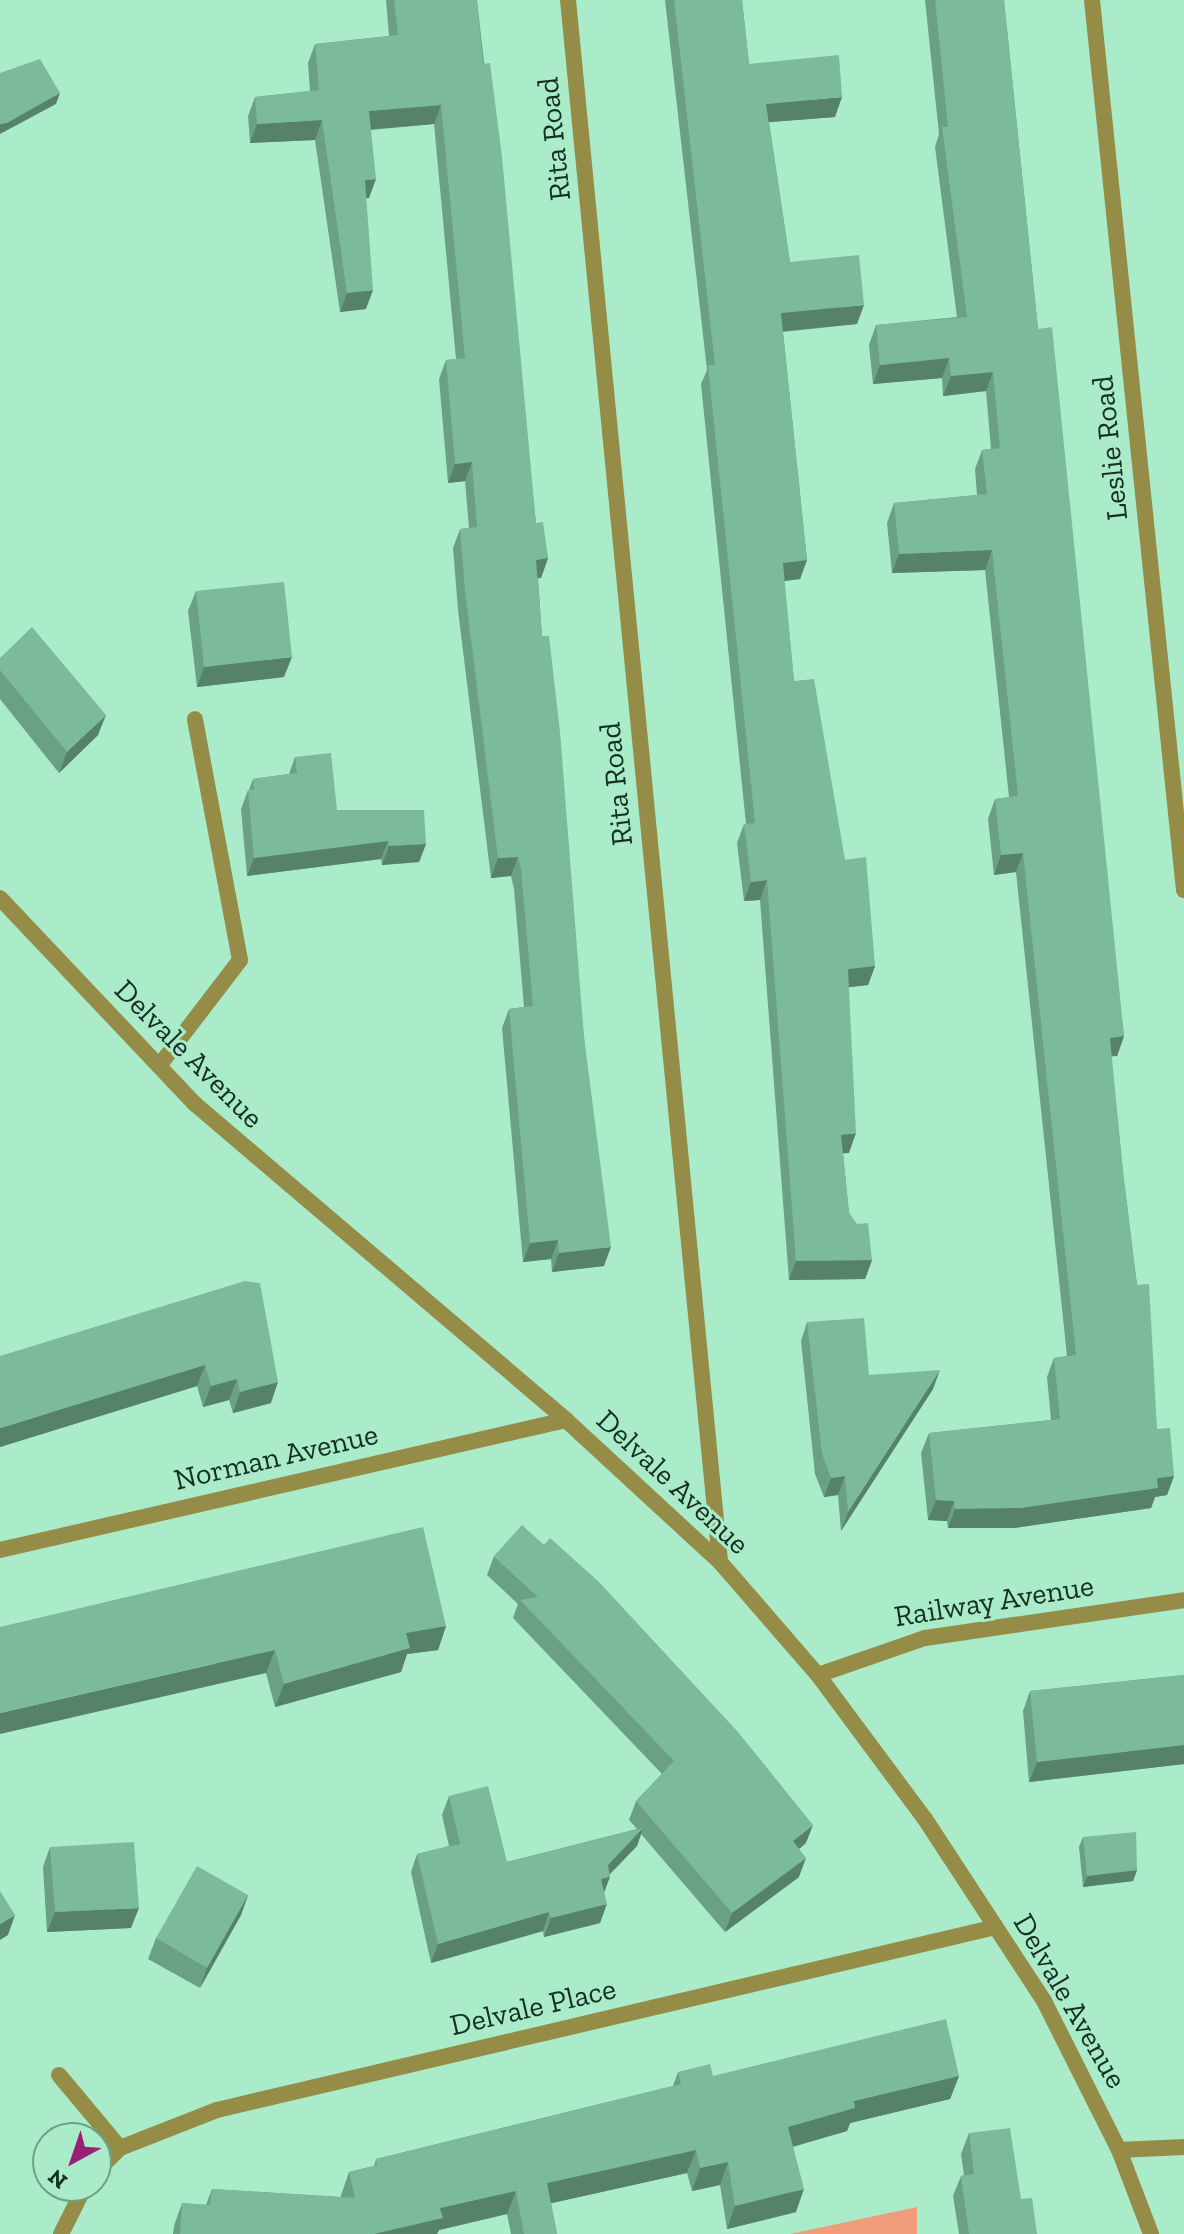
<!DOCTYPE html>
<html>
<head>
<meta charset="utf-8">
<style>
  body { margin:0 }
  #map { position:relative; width:1184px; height:2234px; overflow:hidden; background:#aaebca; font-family:"Zilla Slab",serif }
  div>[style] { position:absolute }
  .green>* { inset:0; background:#f09c7a }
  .service>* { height:16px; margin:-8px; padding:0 8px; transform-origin:8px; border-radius:8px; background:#958d47 }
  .minor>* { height:16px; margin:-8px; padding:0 8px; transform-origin:8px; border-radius:8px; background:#958d47 }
  .tertiary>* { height:16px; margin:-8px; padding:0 8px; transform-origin:8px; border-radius:8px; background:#958d47 }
  .wall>* { inset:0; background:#6aa085 }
  .shaded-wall>* { inset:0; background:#56826c }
  .building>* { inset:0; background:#7bba9b }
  span { translate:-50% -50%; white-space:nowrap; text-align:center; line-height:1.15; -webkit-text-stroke:6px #aaebca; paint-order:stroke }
  .street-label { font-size:30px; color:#152f23 }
  .north { position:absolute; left:32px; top:2122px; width:80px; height:80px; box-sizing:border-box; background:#aaebca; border:2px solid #6ea087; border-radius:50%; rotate:220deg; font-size:22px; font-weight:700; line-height:32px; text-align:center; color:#152f23 }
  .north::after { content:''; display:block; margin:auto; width:28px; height:36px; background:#9a1f77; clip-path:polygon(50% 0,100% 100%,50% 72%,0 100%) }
</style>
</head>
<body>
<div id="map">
  <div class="green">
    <div style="clip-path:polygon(917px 2207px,917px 2234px,790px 2234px)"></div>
  </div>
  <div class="service">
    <div style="left:159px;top:1066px;width:133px;rotate:-52.6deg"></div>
    <div style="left:240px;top:960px;width:245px;rotate:-100.6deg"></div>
  </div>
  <div class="minor">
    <div style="left:568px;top:0;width:1569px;rotate:84.44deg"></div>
    <div style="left:1092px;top:0;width:895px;rotate:84.1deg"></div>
    <div style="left:0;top:1550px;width:581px;rotate:-12.94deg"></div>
    <div style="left:818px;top:1675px;width:113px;rotate:-19.1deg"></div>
    <div style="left:925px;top:1638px;width:262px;rotate:-8.3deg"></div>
    <div style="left:59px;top:2075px;width:95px;rotate:50.1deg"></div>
    <div style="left:1119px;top:2150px;width:65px;rotate:-2.6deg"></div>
    <div style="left:96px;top:2172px;width:34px;rotate:-45deg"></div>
    <div style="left:120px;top:2148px;width:104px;rotate:-21.4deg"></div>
    <div style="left:217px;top:2110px;width:800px;rotate:-13.22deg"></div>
    <div style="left:61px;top:2234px;width:54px;rotate:-63.4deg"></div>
  </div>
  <div class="tertiary">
    <div style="left:0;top:898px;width:284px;rotate:46.6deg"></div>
    <div style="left:195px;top:1104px;width:487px;rotate:40.4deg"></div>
    <div style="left:566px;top:1420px;width:209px;rotate:42.7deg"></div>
    <div style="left:720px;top:1562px;width:150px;rotate:49.1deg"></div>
    <div style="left:818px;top:1675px;width:179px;rotate:53.4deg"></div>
    <div style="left:925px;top:1819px;width:217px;rotate:56.8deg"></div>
    <div style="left:1044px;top:2001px;width:167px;rotate:63.3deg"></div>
    <div style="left:1119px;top:2150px;width:90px;rotate:69.1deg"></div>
  </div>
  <div class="wall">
    <div style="clip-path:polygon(386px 0,477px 0,536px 523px,548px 558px,541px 578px,538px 578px,542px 636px,584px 1037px,604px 1266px,552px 1272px,551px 1259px,523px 1262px,502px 1028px,509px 1009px,524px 1007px,514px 889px,511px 876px,491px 878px,458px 610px,453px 548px,460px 529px,469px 528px,465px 481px,448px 483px,439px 379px,446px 360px,456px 359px,434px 124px,371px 130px,369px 198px,366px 198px,366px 309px,340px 312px,315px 140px,250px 143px,248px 116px,255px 97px,310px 91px,308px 63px,315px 44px,389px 36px)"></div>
    <div style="clip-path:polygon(665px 0,742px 0,749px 64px,835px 117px,769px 122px,790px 262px,857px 324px,783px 332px,807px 560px,800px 579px,784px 581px,794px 681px,875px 966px,868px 985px,849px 987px,849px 1153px,843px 1153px,849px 1213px,872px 1260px,865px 1279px,789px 1280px,760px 900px,744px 901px,737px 843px,744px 824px,746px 824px,701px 384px,707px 370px)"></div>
    <div style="clip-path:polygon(925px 0,1004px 0,1038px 329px,1124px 1036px,1117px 1056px,1111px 1056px,1123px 1172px,1137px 1285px,1157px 1429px,1174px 1476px,1167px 1495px,1155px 1497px,1151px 1508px,1014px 1528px,948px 1528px,947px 1521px,928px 1520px,921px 1453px,929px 1433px,1051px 1420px,1047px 1377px,1054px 1358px,1067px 1356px,1016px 872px,994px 875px,988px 819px,995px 799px,1009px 797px,985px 570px,892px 573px,887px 523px,894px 503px,977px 495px,975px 469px,982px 450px,991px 449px,986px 391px,943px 396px,942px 378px,873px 384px,869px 345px,876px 325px,957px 317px,935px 147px,939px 134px)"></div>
    <div style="clip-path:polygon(196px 591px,284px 677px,197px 687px,188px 611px)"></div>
    <div style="clip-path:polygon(0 658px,98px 735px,59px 773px,0 699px)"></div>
    <div style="clip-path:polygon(295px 757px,337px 810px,426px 844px,419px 862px,382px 865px,381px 859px,247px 876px,241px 809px,248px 790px,249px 790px,253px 779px,289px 774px)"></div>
    <div style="clip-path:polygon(245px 1281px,271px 1403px,233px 1413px,229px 1400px,203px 1407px,197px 1386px,0 1447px)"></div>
    <div style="clip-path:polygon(807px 1322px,869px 1375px,933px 1389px,841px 1531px,838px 1495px,824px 1497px,815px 1474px,801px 1341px)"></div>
    <div style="clip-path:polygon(494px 1556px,806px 1843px,799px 1849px,799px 1877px,725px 1932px,641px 1834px,637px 1846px,610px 1874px,604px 1893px,600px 1923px,544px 1937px,543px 1931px,431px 1963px,411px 1872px,417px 1854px,449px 1846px,442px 1815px,449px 1796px,507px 1862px,637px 1829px,629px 1820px,636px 1801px,662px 1774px,513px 1618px,518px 1604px,487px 1575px)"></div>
    <div style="clip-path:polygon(446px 1626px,438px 1650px,407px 1654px,401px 1672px,275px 1707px,266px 1673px,0 1627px)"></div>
    <div style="clip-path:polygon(1184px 1675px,1184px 1764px,1029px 1782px,1023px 1711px,1030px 1691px)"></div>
    <div style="clip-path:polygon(1083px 1837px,1137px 1870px,1133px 1881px,1083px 1887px,1079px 1847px)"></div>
    <div style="clip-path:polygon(50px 1847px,131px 1928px,47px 1932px,43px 1867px)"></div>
    <div style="clip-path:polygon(248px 1895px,241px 1915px,200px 1988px,148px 1959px,156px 1938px)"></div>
    <div style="clip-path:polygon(678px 2072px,713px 2076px,959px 2076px,950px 2099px,850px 2123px,847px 2131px,793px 2147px,796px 2212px,727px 2229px,720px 2185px,692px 2191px,687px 2173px,551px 2203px,557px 2234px,511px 2234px,507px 2214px,439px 2230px,437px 2234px,173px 2234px,174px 2226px,182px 2203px,206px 2205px,212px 2189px,341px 2197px,341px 2195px,349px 2172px,374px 2166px,376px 2159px,673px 2086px)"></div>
    <div style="clip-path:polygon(969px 2133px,1021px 2199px,1037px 2234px,959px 2234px,953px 2196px,961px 2176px,964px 2175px,961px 2154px)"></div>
  </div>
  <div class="shaded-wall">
    <div style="clip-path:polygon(60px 93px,56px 104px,0 134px,0 124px)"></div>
    <div style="clip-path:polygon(842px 97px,835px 117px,759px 123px,766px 104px)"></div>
    <div style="clip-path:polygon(441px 105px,434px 124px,362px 130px,369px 111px)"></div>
    <div style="clip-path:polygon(322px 120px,315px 140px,250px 143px,257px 124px)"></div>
    <div style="clip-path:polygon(376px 179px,369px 198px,358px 199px,365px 180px)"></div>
    <div style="clip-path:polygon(373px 290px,366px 309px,340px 312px,347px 293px)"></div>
    <div style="clip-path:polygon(864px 305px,857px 324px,774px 332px,781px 313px)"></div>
    <div style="clip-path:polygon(949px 358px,942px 378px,873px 384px,880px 365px)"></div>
    <div style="clip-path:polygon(993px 372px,986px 391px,943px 396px,951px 376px)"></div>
    <div style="clip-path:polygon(472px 462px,465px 481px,448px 483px,455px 464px)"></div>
    <div style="clip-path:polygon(992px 550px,985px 570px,892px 573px,899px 554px)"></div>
    <div style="clip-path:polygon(548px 558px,541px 578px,529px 579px,536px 560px)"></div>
    <div style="clip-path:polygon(807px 560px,800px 579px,776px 582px,783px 563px)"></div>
    <div style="clip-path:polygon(292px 657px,284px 677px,197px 687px,204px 667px)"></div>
    <div style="clip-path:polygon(106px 715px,98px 735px,59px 773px,67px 752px)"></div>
    <div style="clip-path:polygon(388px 841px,381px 859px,247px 876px,254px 858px)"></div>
    <div style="clip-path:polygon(426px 844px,419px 862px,382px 865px,389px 846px)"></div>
    <div style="clip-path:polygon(1023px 853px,1016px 872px,994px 875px,1001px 855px)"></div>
    <div style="clip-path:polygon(518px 857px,511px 876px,491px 878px,498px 858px)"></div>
    <div style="clip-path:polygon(767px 880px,760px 900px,744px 901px,751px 882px)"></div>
    <div style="clip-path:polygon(875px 966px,868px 985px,841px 988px,848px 969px)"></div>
    <div style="clip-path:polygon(1124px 1036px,1117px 1056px,1102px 1057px,1110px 1038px)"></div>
    <div style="clip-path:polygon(856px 1133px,849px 1153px,834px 1154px,841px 1135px)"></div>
    <div style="clip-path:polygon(558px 1240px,551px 1259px,523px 1262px,530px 1243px)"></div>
    <div style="clip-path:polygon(611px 1247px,604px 1266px,552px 1272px,559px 1253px)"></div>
    <div style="clip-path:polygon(872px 1260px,865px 1279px,789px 1280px,796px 1261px)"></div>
    <div style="clip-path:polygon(205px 1365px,197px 1386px,0 1447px,0 1428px)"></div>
    <div style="clip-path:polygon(940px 1370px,933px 1389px,841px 1531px,848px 1512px)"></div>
    <div style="clip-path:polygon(237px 1379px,229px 1400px,203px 1407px,211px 1386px)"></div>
    <div style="clip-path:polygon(278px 1382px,271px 1403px,233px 1413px,240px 1392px)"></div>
    <div style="clip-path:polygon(845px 1476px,838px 1495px,824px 1497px,831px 1478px)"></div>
    <div style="clip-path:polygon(1174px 1476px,1167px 1495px,1155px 1497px,1151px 1508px,1014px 1528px,948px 1528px,955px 1509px)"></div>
    <div style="clip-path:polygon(936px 1500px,954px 1501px,947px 1521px,928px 1520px)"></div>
    <div style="clip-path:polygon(446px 1626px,438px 1650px,407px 1654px,401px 1672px,275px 1707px,284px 1684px,406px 1633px)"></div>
    <div style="clip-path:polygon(275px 1650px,266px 1673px,0 1734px,0 1713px)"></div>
    <div style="clip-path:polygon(1184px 1745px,1184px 1764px,1029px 1782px,1037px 1762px)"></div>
    <div style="clip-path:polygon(813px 1825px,806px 1843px,786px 1860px,793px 1841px)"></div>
    <div style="clip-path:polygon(643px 1828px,637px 1846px,607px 1877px,610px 1877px,603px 1895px,601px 1879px,608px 1865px)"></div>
    <div style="clip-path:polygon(806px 1858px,799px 1877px,725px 1932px,732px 1913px)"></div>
    <div style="clip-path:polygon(1137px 1870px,1133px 1881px,1083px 1887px,1087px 1876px)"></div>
    <div style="clip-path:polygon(248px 1895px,241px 1915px,200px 1988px,207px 1968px)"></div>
    <div style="clip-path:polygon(607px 1904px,600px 1923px,544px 1937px,551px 1918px)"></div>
    <div style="clip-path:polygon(139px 1908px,131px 1928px,47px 1932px,55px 1912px)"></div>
    <div style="clip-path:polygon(549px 1912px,543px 1931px,431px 1963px,438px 1944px)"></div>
    <div style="clip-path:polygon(15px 1915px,8px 1935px,0 1940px,0 1924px)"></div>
    <div style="clip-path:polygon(959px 2076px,950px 2099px,850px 2123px,847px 2131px,780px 2150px,788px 2127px,854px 2101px)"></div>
    <div style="clip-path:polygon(696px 2150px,687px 2173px,539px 2206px,547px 2183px)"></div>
    <div style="clip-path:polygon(728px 2162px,720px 2185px,692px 2191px,700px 2168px)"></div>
    <div style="clip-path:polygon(804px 2189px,796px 2212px,727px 2229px,735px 2206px)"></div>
    <div style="clip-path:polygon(516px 2191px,507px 2214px,439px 2230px,437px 2234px,374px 2234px,440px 2208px)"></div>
  </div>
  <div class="building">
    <div style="clip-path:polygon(394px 0,477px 0,483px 64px,490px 63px,502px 157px,536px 523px,543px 522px,548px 558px,536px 560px,542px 636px,549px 636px,560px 732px,584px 1037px,611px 1247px,559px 1253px,558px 1240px,530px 1243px,509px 1009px,533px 1006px,521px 869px,518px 857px,498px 858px,465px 591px,460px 529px,477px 527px,472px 462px,455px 464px,446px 360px,465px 358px,441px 105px,369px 111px,376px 179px,365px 180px,373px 290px,347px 293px,322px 120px,257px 124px,255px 97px,319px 90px,315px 44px,398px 35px)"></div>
    <div style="clip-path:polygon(674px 0,742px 0,749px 64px,839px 55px,842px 97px,766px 104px,790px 262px,859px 255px,864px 305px,781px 313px,807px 560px,783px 563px,794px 681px,814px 679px,845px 860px,866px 857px,875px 966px,848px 969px,856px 1133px,841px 1135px,849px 1213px,857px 1224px,868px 1223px,872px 1260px,796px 1261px,767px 880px,751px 882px,744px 824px,755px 823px,708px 365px,715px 365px)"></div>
    <div style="clip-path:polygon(935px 0,1004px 0,1038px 329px,1052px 327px,1124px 1036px,1110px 1038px,1123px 1172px,1137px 1285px,1149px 1284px,1157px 1429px,1170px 1428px,1174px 1476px,1157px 1478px,1158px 1488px,1021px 1508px,955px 1509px,954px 1501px,936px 1500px,929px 1433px,1060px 1419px,1054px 1358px,1076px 1355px,1023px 853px,1001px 855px,995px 799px,1018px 796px,992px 550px,899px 554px,894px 503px,987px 494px,982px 450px,1000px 448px,993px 372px,951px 376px,949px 358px,880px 365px,876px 325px,967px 317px,942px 127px,948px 127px)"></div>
    <div style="clip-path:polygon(40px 59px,60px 93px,7px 123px,0 124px,0 73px)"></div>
    <div style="clip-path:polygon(284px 582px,292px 657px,204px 667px,196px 591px)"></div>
    <div style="clip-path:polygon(32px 627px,106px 715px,67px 752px,0 670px,0 658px)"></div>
    <div style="clip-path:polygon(331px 753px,337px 810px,424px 810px,426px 844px,389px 846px,388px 841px,254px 858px,248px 790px,254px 790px,253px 779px,297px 773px,295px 757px)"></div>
    <div style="clip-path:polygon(245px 1281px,260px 1283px,278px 1382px,240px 1392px,237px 1379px,211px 1386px,205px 1365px,0 1428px,0 1356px)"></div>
    <div style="clip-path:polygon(864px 1318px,869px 1375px,940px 1370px,848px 1512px,845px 1476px,831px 1478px,822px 1454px,807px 1322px)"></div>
    <div style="clip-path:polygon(522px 1525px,544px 1545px,550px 1538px,599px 1582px,738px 1732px,813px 1825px,793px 1841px,806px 1858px,732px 1913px,636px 1801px,674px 1761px,520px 1600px,538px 1597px,494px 1556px)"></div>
    <div style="clip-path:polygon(423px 1527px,446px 1626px,406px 1633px,410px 1648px,284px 1684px,275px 1650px,0 1713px,0 1627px)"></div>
    <div style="clip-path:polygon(1184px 1675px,1184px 1745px,1037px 1762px,1030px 1691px)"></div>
    <div style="clip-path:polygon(488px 1786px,507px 1862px,643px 1828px,608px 1865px,610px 1877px,601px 1879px,607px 1904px,551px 1918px,549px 1912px,438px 1944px,417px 1854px,460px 1844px,449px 1796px)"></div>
    <div style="clip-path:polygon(1136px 1832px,1137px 1870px,1087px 1876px,1083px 1837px)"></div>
    <div style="clip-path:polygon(134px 1842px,139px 1908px,55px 1912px,50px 1847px)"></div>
    <div style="clip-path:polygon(197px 1866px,248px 1895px,207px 1968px,156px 1938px)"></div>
    <div style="clip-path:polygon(0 1891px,15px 1915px,0 1924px)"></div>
    <div style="clip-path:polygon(946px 2019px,959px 2076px,854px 2101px,855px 2108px,788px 2127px,804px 2189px,735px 2206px,728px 2162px,700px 2168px,696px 2150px,547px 2183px,557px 2234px,524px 2234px,516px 2191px,440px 2208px,443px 2218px,374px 2234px,180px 2234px,182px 2203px,210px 2205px,212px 2189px,355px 2198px,349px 2172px,377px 2165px,376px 2159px,681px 2084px,678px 2072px,710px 2064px,713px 2076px)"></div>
    <div style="clip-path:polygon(1010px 2128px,1021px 2199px,1032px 2198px,1037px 2234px,969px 2234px,961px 2176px,974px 2174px,969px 2133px)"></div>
  </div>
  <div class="street-label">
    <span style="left:554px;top:139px;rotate:-96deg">Rita Road</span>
    <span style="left:1110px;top:448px;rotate:-96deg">Leslie Road</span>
    <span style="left:616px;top:784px;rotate:-96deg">Rita Road</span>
    <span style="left:189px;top:1054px;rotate:45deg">Delvale Avenue</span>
    <span style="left:276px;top:1457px;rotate:-13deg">Norman Avenue</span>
    <span style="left:673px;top:1482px;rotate:43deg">Delvale Avenue</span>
    <span style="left:994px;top:1601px;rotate:-9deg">Railway Avenue</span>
    <span style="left:1070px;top:2001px;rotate:60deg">Delvale Avenue</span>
    <span style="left:533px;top:2007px;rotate:-13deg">Delvale Place</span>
  </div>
  <div class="north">N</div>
</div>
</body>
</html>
